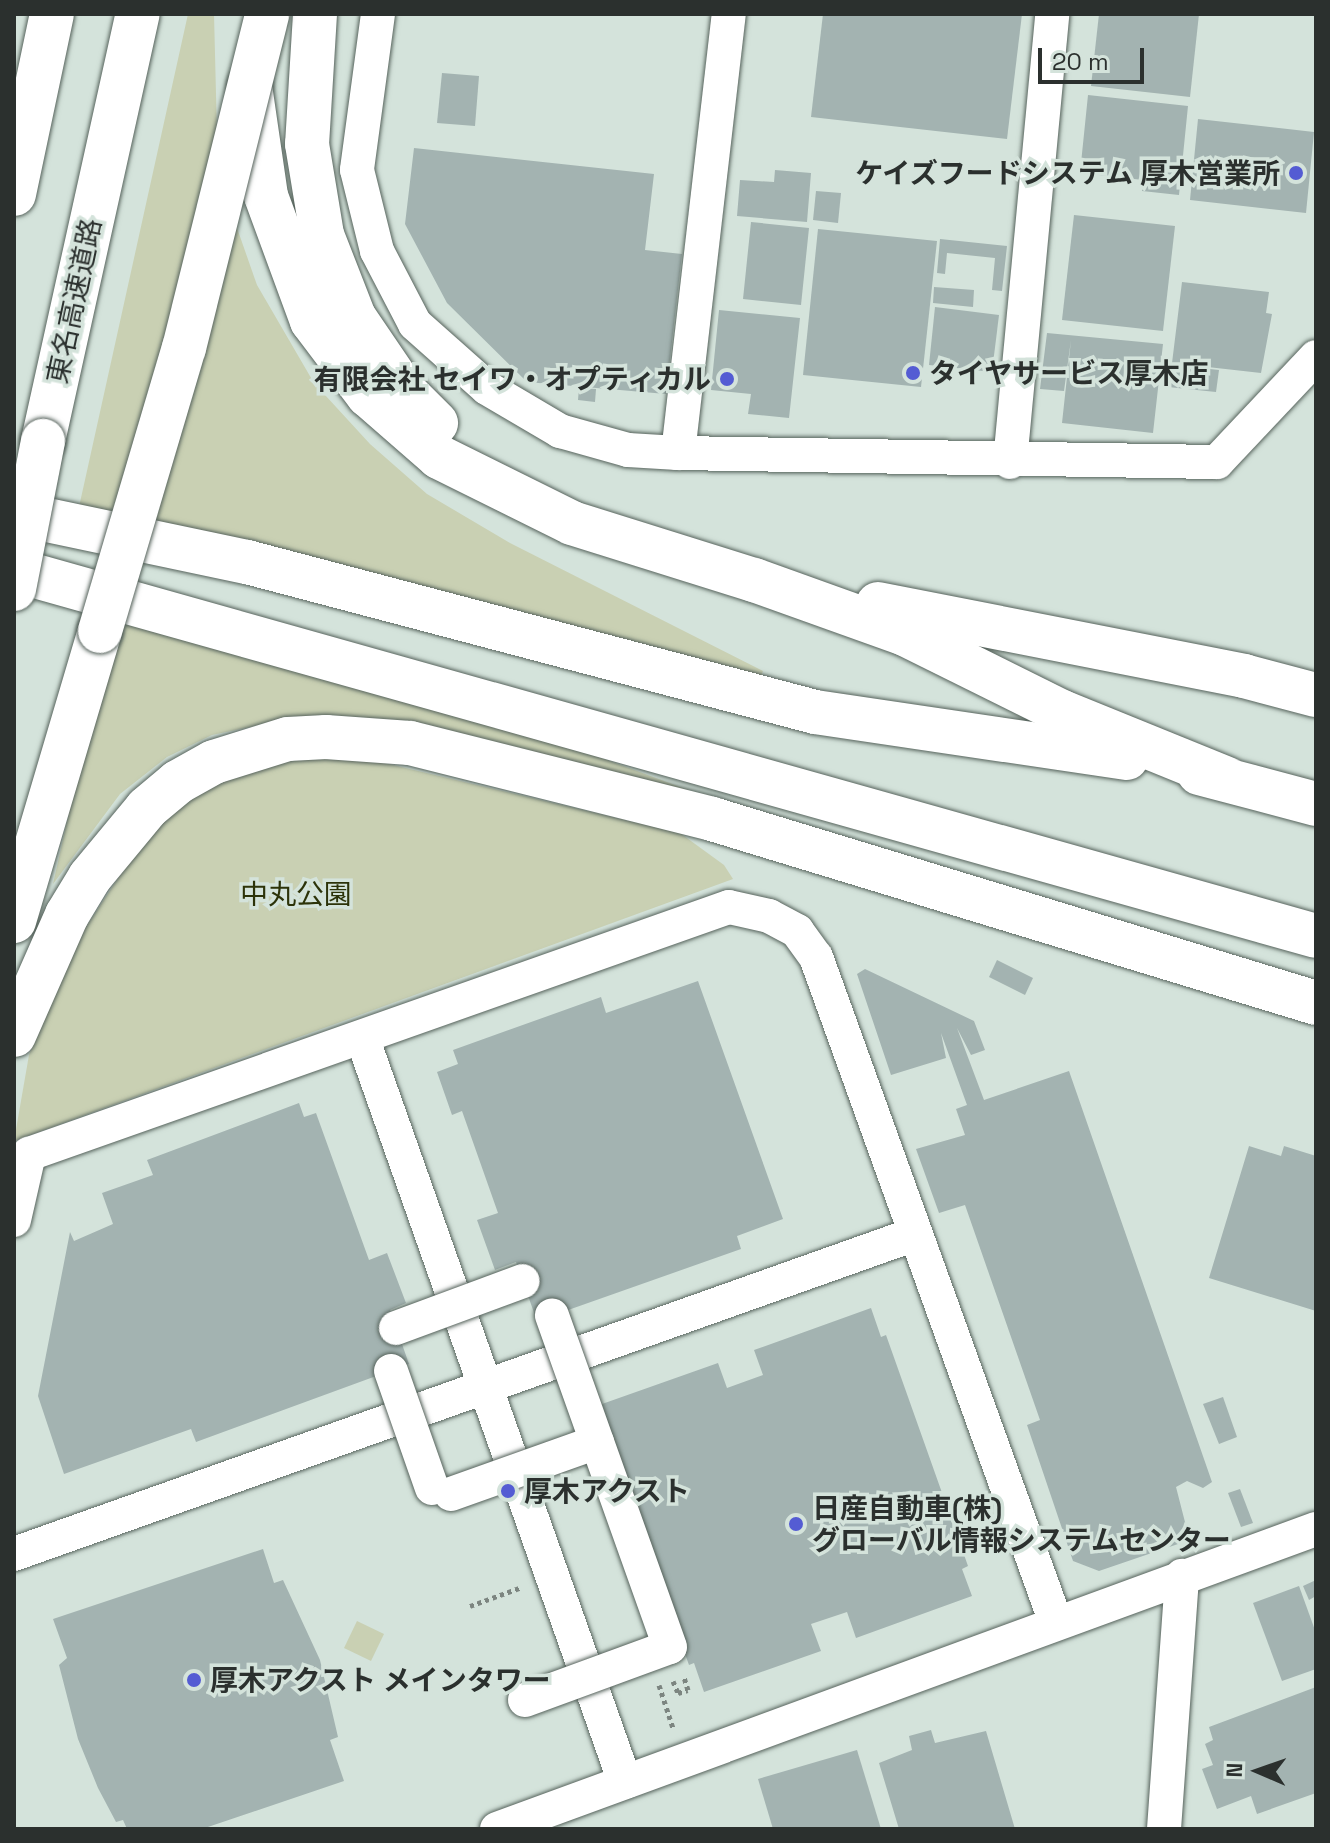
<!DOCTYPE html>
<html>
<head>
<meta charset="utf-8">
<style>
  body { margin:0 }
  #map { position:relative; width:1330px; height:1843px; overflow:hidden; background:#d4e3db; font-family:"Space Grotesk","Noto Sans JP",sans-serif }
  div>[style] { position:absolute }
  .green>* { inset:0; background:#c9d0b3 }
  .building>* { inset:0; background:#a3b3b1 }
  .path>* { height:5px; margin-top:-2.5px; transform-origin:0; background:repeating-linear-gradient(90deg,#7c8580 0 4px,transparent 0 8px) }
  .roads { filter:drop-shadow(0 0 2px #56635c) drop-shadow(0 0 2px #56635c) }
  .minor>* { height:34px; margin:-17px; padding:0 17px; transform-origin:17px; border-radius:17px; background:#fff }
  .highway>* { height:44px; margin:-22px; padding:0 22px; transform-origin:22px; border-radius:22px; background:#fff }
  .path-bridge>* { height:5px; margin-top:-2.5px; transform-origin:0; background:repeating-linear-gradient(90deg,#7c8580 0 4px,transparent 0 8px) }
  .bridges { filter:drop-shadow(0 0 2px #56635c) drop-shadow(0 0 2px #56635c) }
  .minor-bridge>* { height:34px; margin:-17px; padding:0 17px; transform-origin:17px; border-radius:17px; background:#fff }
  .highway-bridge>* { height:44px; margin:-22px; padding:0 22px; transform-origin:22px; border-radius:22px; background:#fff }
  .dots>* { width:22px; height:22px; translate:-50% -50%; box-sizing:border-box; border:4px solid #d4e3db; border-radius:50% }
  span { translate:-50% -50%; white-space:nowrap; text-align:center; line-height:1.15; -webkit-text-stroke:7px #d4e3db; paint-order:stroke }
  .poi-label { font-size:28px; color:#2b302e; font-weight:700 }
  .right { translate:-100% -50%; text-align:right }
  .left { translate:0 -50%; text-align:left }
  .street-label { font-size:28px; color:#2b302e }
  .park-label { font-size:28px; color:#2c3309 }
  .frame { position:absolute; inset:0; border:16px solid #2b302e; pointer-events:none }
  .north { position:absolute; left:1218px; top:1731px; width:80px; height:80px; -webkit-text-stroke:6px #d4e3db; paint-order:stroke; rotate:272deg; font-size:22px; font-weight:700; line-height:32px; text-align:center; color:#2b302e }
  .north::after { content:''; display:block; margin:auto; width:28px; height:36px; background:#2b302e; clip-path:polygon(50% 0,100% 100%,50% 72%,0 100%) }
  .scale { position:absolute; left:1038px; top:48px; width:106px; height:36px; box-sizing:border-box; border:4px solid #2b302e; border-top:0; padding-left:10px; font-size:24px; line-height:28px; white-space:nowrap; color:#2b302e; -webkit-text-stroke:6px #d4e3db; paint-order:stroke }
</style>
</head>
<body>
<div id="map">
  <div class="green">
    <div style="clip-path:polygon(188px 14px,214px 14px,217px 134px,237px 228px,257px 285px,314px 383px,370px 444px,427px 494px,510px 543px,763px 671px,760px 679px,79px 507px)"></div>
    <div style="clip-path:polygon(125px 620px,599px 757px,713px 799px,264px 724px,212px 735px,167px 757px,120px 794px,53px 884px,70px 808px)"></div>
    <div style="clip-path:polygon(355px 756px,680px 833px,724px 865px,733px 879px,14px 1141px,29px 1055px,69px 953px,132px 857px,189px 795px,264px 759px)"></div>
    <div style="clip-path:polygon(357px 1621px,384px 1634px,371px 1661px,344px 1648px)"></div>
  </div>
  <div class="building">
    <div style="clip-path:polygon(823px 14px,1022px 14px,1007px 139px,811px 117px)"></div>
    <div style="clip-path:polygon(1099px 14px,1199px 14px,1190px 97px,1091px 86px)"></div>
    <div style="clip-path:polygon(442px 73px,479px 76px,475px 126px,437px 123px)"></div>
    <div style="clip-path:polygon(1088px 95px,1188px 106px,1179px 195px,1142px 191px,1143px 180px,1080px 173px)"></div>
    <div style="clip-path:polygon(1198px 119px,1314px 132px,1306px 213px,1190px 200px)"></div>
    <div style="clip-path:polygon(414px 148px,654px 174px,645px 250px,682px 254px,666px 394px,527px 382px,447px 303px,405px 224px)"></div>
    <div style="clip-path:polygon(775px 170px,811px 173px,807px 222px,737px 216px,740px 180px,774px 182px)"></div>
    <div style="clip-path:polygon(816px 191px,841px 193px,838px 223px,813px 220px)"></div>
    <div style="clip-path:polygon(1074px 215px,1175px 226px,1163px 331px,1062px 320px)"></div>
    <div style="clip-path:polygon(751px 222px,809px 228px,801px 305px,743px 299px)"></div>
    <div style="clip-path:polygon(818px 229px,937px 241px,921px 387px,803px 375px)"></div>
    <div style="clip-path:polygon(940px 239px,1007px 246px,1002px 291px,992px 290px,995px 258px,947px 253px,945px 274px,937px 273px)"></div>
    <div style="clip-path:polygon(1182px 282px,1269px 292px,1266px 313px,1272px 314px,1261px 373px,1172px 363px)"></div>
    <div style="clip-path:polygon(934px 287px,974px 290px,973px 307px,933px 303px)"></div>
    <div style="clip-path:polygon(935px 307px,999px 315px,992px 372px,929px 365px)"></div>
    <div style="clip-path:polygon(719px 310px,800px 318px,789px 418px,748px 414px,751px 394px,711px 390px)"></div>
    <div style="clip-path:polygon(1047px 333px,1163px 344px,1153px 433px,1062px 423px,1071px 340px,1064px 391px,1040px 389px)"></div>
    <div style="clip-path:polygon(1171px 365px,1219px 370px,1216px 392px,1168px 387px)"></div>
    <div style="clip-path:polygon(579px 388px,596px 389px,595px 402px,578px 400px)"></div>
    <div style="clip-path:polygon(997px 960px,1033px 978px,1025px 995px,989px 977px)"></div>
    <div style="clip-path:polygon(865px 969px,974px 1021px,985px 1050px,971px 1055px,957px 1028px,984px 1100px,1069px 1071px,1212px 1482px,1203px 1488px,1187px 1481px,1176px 1487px,1186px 1526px,1178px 1544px,1099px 1571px,1073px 1561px,1027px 1425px,1040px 1420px,965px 1205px,939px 1213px,916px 1149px,965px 1135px,956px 1109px,967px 1105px,941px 1033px,946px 1058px,891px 1075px,857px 974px)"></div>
    <div style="clip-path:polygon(698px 981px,783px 1219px,737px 1236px,741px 1249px,537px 1321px,516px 1262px,495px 1270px,477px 1220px,498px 1213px,462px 1111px,452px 1115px,437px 1072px,458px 1064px,453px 1050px,601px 997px,606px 1013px)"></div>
    <div style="clip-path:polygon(299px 1103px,304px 1117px,316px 1113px,369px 1260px,387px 1253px,406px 1303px,390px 1310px,409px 1364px,196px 1442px,191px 1429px,64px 1474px,38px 1396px,70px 1232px,74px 1241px,113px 1224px,102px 1193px,153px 1175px,147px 1160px)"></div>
    <div style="clip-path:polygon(1249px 1146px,1281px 1156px,1284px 1146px,1316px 1156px,1316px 1311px,1209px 1278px)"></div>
    <div style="clip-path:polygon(871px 1308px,881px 1337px,886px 1335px,968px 1566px,962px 1569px,972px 1596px,856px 1638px,847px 1612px,811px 1624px,821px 1651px,704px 1692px,694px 1663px,689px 1665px,607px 1434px,611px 1432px,602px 1404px,718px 1363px,727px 1388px,763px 1375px,754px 1350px)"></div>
    <div style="clip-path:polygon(1223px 1397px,1237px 1437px,1219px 1444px,1203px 1404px)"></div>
    <div style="clip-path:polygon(1240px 1489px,1253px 1523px,1241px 1527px,1228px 1493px)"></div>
    <div style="clip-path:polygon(263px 1549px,274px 1583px,283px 1580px,320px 1660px,338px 1737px,330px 1740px,344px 1781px,202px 1829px,127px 1829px,123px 1820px,116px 1822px,98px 1788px,78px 1739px,59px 1665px,67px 1658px,53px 1619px)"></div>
    <div style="clip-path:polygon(1316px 1580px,1316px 1596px,1309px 1600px,1303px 1586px)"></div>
    <div style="clip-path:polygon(1299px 1586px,1316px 1633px,1316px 1669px,1282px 1681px,1253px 1603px)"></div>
    <div style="clip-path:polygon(1316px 1687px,1316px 1793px,1257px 1814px,1251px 1796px,1217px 1809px,1202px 1769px,1213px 1765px,1205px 1744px,1213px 1740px,1209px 1727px)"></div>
    <div style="clip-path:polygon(931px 1730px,935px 1743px,986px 1731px,1015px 1829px,899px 1829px,879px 1763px,912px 1750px,909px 1736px)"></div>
    <div style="clip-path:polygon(857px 1750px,881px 1829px,773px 1829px,758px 1779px)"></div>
  </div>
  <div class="path">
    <div style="left:470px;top:1606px;width:55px;rotate:-20.1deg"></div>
    <div style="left:659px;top:1685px;width:45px;rotate:72deg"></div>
  </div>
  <div class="roads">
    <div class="minor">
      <div style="left:378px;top:14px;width:157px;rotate:97.7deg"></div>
      <div style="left:357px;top:170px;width:83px;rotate:76.1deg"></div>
      <div style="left:377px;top:251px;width:82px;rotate:62.5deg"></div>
      <div style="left:415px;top:324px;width:96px;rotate:41.6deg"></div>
      <div style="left:487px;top:388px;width:85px;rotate:30.5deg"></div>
      <div style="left:560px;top:431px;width:71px;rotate:15.6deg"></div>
      <div style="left:628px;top:450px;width:50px;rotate:3.4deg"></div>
      <div style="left:678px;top:453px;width:539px;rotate:0.96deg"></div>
      <div style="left:1217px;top:462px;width:144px;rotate:-46.7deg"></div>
      <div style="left:678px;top:453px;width:442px;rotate:-83.4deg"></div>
      <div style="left:1010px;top:462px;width:450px;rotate:-84.6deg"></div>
      <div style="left:362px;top:1037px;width:790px;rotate:70.56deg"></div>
      <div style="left:14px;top:1220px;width:68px;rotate:-77.2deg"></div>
      <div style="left:29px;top:1154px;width:742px;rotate:-19.44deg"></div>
      <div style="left:729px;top:907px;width:41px;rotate:12.7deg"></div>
      <div style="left:769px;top:916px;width:32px;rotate:28deg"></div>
      <div style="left:797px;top:931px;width:32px;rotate:54deg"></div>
      <div style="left:816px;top:957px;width:708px;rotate:70.18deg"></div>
      <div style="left:14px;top:1554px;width:956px;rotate:-19.55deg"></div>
      <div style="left:497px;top:1829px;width:872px;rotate:-20.12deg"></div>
      <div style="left:1164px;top:1829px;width:254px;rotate:-85.9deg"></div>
    </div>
    <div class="highway">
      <div style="left:315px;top:14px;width:130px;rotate:93.5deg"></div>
      <div style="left:307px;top:144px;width:92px;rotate:80.6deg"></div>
      <div style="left:322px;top:235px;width:88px;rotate:68.7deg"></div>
      <div style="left:354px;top:317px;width:91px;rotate:55.8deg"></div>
      <div style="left:405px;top:392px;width:44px;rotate:45deg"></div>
      <div style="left:250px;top:86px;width:111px;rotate:81.7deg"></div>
      <div style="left:266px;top:196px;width:133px;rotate:69.8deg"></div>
      <div style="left:312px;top:321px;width:93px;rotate:52.9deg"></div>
      <div style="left:368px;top:395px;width:94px;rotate:41.1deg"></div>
      <div style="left:439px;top:457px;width:148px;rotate:26.4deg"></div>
      <div style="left:572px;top:523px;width:191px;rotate:17.4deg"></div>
      <div style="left:754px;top:580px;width:160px;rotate:19.7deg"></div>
      <div style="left:905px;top:634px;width:175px;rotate:26.4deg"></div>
      <div style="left:1062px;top:712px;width:178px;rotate:22.1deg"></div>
      <div style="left:14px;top:194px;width:184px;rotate:-78.1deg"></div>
      <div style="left:43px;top:441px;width:437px;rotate:-77.5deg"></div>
      <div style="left:14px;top:513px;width:238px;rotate:11.9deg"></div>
      <div style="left:247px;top:562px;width:587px;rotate:14.79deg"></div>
      <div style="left:815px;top:712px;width:315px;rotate:8.4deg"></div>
      <div style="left:14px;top:570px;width:1352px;rotate:15.7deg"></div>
      <div style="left:878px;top:604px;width:373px;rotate:11.1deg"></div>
      <div style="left:1244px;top:676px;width:74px;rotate:14.8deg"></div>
      <div style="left:1199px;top:773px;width:121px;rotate:14.8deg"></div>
      <div style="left:14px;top:921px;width:302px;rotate:-73.5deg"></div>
      <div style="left:14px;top:1035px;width:131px;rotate:-66.2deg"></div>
      <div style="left:67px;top:915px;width:44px;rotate:-58.8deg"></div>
      <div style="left:90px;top:877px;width:89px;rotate:-50.4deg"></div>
      <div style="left:147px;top:808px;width:40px;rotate:-40deg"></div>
      <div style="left:178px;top:782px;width:41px;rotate:-29.1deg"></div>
      <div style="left:214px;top:762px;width:77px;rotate:-17.3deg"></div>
      <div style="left:288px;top:739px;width:38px;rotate:-3deg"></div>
      <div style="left:326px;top:737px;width:84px;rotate:4.1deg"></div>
      <div style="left:410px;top:743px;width:311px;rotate:14.1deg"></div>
      <div style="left:712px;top:819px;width:631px;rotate:16.94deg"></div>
    </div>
  </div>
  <div class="path-bridge">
    <div style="left:673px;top:1681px;width:13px;rotate:67deg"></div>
    <div style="left:678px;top:1693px;width:10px;rotate:-17deg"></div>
    <div style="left:688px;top:1690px;width:14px;rotate:-107deg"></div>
  </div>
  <div class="bridges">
    <div class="minor-bridge">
      <div style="left:396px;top:1328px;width:135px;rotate:-20.3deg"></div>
      <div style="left:391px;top:1371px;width:124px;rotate:70.7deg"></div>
      <div style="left:451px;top:1494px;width:155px;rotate:-19.6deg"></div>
      <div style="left:525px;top:1700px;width:154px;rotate:-20.1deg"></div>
      <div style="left:670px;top:1647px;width:352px;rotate:-109.6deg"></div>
    </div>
    <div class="highway-bridge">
      <div style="left:14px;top:589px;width:151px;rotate:-78.9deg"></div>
      <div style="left:100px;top:631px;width:295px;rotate:-73.5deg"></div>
      <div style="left:184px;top:348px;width:344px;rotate:-76deg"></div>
    </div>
  </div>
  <div class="dots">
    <div style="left:1296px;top:173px;background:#545cd3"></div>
    <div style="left:913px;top:373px;background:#545cd3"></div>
    <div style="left:727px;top:379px;background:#545cd3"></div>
    <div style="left:508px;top:1491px;background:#545cd3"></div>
    <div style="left:796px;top:1524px;background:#545cd3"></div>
    <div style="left:194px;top:1680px;background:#545cd3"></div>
  </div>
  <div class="poi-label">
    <span class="right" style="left:1280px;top:173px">ケイズフードシステム 厚木営業所</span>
    <span class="left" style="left:929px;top:373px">タイヤサービス厚木店</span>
    <span class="right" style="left:711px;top:379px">有限会社 セイワ・オプティカル</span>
    <span class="left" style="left:524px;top:1491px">厚木アクスト</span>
    <span class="left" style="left:812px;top:1524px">日産自動車(株)<br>グローバル情報システムセンター</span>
    <span class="left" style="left:210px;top:1680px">厚木アクスト メインタワー</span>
  </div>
  <div class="street-label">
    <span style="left:74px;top:301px;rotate:-78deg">東名高速道路</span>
  </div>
  <div class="park-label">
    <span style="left:296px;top:894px">中丸公園</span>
  </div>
  <div class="frame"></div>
  <div class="north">N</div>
  <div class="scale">20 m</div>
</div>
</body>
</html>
